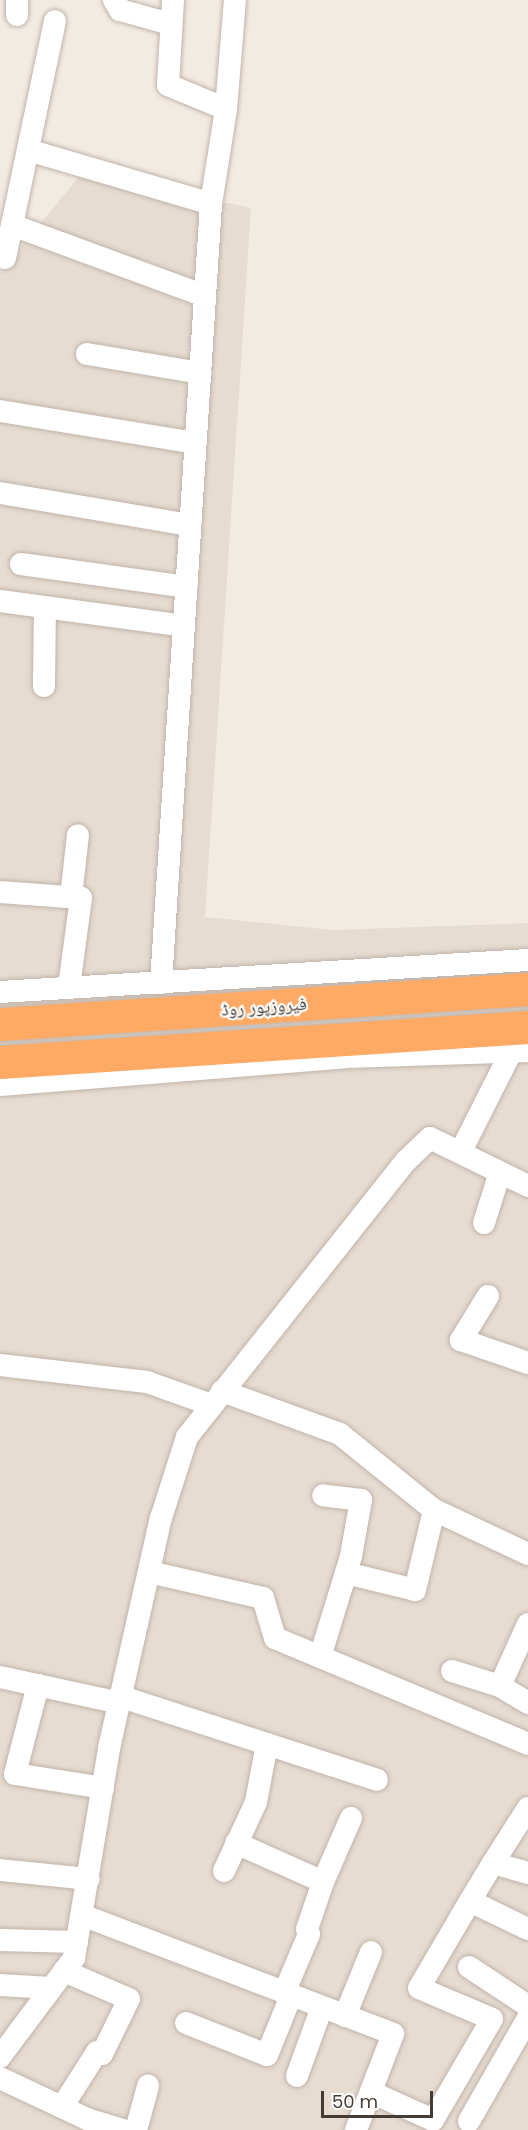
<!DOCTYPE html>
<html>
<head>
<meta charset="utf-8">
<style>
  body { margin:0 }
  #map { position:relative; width:528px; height:2130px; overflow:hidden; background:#f2ebe4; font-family:Poppins,"Noto Naskh Arabic",sans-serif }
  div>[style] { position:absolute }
  .residential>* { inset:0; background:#e6dcd2 }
  .roads { filter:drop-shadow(0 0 2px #c1b4aa) drop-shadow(0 0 2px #c1b4aa) }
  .minor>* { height:22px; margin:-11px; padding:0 11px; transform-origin:11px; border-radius:11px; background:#fff }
  .highway>* { height:33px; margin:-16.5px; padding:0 16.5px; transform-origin:16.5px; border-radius:16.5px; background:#feaa64 }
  span { translate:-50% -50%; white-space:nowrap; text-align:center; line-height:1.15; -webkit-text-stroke:4.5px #fff; paint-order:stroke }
  .street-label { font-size:18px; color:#443b34 }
  .scale { position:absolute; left:321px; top:2091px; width:112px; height:27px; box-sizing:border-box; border:3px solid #443b34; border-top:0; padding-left:8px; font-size:18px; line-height:21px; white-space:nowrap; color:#443b34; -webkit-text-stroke:4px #fff; paint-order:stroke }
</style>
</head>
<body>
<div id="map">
  <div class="residential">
    <div style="clip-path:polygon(83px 172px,251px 208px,205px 917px,333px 930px,528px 923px,528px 2130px,0 2130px,0 272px)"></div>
  </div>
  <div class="roads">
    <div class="minor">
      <div style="left:17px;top:0;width:15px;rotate:90deg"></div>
      <div style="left:114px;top:0;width:12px;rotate:59deg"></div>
      <div style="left:120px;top:10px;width:52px;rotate:15.6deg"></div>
      <div style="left:173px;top:0;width:85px;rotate:93.4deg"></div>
      <div style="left:168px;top:85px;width:63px;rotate:22.5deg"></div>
      <div style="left:28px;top:150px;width:191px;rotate:16.4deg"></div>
      <div style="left:12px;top:225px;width:206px;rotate:20.2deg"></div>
      <div style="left:5px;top:258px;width:242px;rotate:-78.1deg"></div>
      <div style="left:87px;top:354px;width:115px;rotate:9.5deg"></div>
      <div style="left:0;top:411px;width:198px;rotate:9.3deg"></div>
      <div style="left:0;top:493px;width:193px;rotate:9.6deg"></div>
      <div style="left:21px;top:564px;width:167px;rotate:7.9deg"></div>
      <div style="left:0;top:601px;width:186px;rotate:7.7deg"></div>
      <div style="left:44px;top:686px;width:79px;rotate:-89.3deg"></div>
      <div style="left:0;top:892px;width:81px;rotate:4.2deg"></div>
      <div style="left:81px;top:898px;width:90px;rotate:97.7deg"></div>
      <div style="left:71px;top:897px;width:62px;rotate:-83.6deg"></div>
      <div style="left:161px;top:983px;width:781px;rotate:-86.33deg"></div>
      <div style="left:211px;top:204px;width:96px;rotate:-81deg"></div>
      <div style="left:226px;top:109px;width:109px;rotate:-85.3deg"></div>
      <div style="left:0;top:992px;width:529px;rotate:-3.47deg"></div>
      <div style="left:0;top:1085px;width:347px;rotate:-4.6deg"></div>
      <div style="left:346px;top:1057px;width:182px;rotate:-1.9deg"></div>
      <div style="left:461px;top:1151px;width:111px;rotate:-63.2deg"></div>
      <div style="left:484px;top:1223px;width:53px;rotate:-72.6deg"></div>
      <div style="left:488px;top:1296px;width:52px;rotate:121.5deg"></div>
      <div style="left:461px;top:1340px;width:71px;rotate:18.9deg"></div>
      <div style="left:0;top:1365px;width:148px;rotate:6.6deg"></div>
      <div style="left:147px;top:1382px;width:69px;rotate:19.5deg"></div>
      <div style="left:222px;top:1391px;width:126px;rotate:20deg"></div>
      <div style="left:340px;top:1434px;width:121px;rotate:39deg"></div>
      <div style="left:434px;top:1510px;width:104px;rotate:25.1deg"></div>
      <div style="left:149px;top:1572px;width:117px;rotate:12.8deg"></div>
      <div style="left:263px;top:1598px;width:42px;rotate:73.3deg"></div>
      <div style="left:275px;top:1638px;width:274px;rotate:22.7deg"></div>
      <div style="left:346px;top:1573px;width:71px;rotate:13.8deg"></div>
      <div style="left:415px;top:1590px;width:82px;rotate:-76.6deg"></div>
      <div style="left:320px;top:1657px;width:106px;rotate:-72.9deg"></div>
      <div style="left:351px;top:1556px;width:57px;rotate:-79.9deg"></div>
      <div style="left:361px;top:1500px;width:38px;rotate:-173deg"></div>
      <div style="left:452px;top:1671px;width:50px;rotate:17.4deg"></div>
      <div style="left:500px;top:1686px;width:68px;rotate:-65.7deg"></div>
      <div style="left:0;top:1677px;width:123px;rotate:12.2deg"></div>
      <div style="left:38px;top:1685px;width:92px;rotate:104.5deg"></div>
      <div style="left:15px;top:1774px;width:89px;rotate:9deg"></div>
      <div style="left:500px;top:1686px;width:33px;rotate:31deg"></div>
      <div style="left:122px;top:1697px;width:268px;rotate:18deg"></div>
      <div style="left:528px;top:1808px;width:65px;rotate:122.5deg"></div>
      <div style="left:493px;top:1863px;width:36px;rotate:16deg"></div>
      <div style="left:236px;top:1843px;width:95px;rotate:24.1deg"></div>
      <div style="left:493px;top:1863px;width:44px;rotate:121.2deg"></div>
      <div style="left:470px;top:1901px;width:64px;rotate:25.8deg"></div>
      <div style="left:0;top:1870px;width:89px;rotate:5.8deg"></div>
      <div style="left:224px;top:1871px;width:76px;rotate:-65.1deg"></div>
      <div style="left:256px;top:1802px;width:59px;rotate:-79.3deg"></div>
      <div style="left:82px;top:1915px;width:333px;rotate:20.9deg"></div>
      <div style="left:393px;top:2034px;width:103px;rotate:111.1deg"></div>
      <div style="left:0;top:1940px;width:77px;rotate:1.5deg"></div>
      <div style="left:469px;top:1967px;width:71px;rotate:33.5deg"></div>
      <div style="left:0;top:1985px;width:51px;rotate:3.4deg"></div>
      <div style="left:284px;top:1993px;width:64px;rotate:-67deg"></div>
      <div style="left:309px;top:1934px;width:5px;rotate:-112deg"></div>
      <div style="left:307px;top:1929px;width:50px;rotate:-71.2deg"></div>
      <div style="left:323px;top:1882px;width:70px;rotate:-66.4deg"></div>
      <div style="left:345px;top:2016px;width:69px;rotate:-67.9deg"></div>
      <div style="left:186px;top:2023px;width:87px;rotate:21.6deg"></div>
      <div style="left:267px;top:2055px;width:64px;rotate:-67.9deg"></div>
      <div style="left:0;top:2057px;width:124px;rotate:-53.2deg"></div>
      <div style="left:74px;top:1958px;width:213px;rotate:-80.5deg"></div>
      <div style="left:109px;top:1748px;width:236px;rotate:-77.3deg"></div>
      <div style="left:161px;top:1518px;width:85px;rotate:-72.2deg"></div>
      <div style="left:187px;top:1437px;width:352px;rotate:-51.6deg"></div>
      <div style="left:406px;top:1161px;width:33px;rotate:-44deg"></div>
      <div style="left:430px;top:1138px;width:109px;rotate:26.1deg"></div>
      <div style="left:297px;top:2076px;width:73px;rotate:-70.1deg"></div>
      <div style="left:0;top:2078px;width:96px;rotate:25.2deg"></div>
      <div style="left:87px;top:2119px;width:39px;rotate:17deg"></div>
      <div style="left:371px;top:2092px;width:68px;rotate:24.3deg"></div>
      <div style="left:433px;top:2120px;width:117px;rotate:-59.7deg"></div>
      <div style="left:492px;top:2019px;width:79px;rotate:-157deg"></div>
      <div style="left:419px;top:1988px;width:101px;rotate:-59.6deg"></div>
      <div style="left:62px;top:2107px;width:65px;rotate:-57.5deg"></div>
      <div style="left:97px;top:2052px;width:5px;rotate:22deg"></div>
      <div style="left:102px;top:2054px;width:61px;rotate:-63.9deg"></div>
      <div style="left:129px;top:1999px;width:71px;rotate:-156.7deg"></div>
      <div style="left:469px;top:2121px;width:119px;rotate:-60.2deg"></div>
      <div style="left:136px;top:2130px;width:46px;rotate:-74.7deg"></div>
    </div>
    <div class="highway">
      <div style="left:0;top:1024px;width:529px;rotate:-3.79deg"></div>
      <div style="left:0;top:1062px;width:529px;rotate:-3.79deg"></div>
    </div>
  </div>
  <div class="street-label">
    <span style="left:264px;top:1007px;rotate:-4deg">فیروزپور روڈ</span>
  </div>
  <div class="scale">50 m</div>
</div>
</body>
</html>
